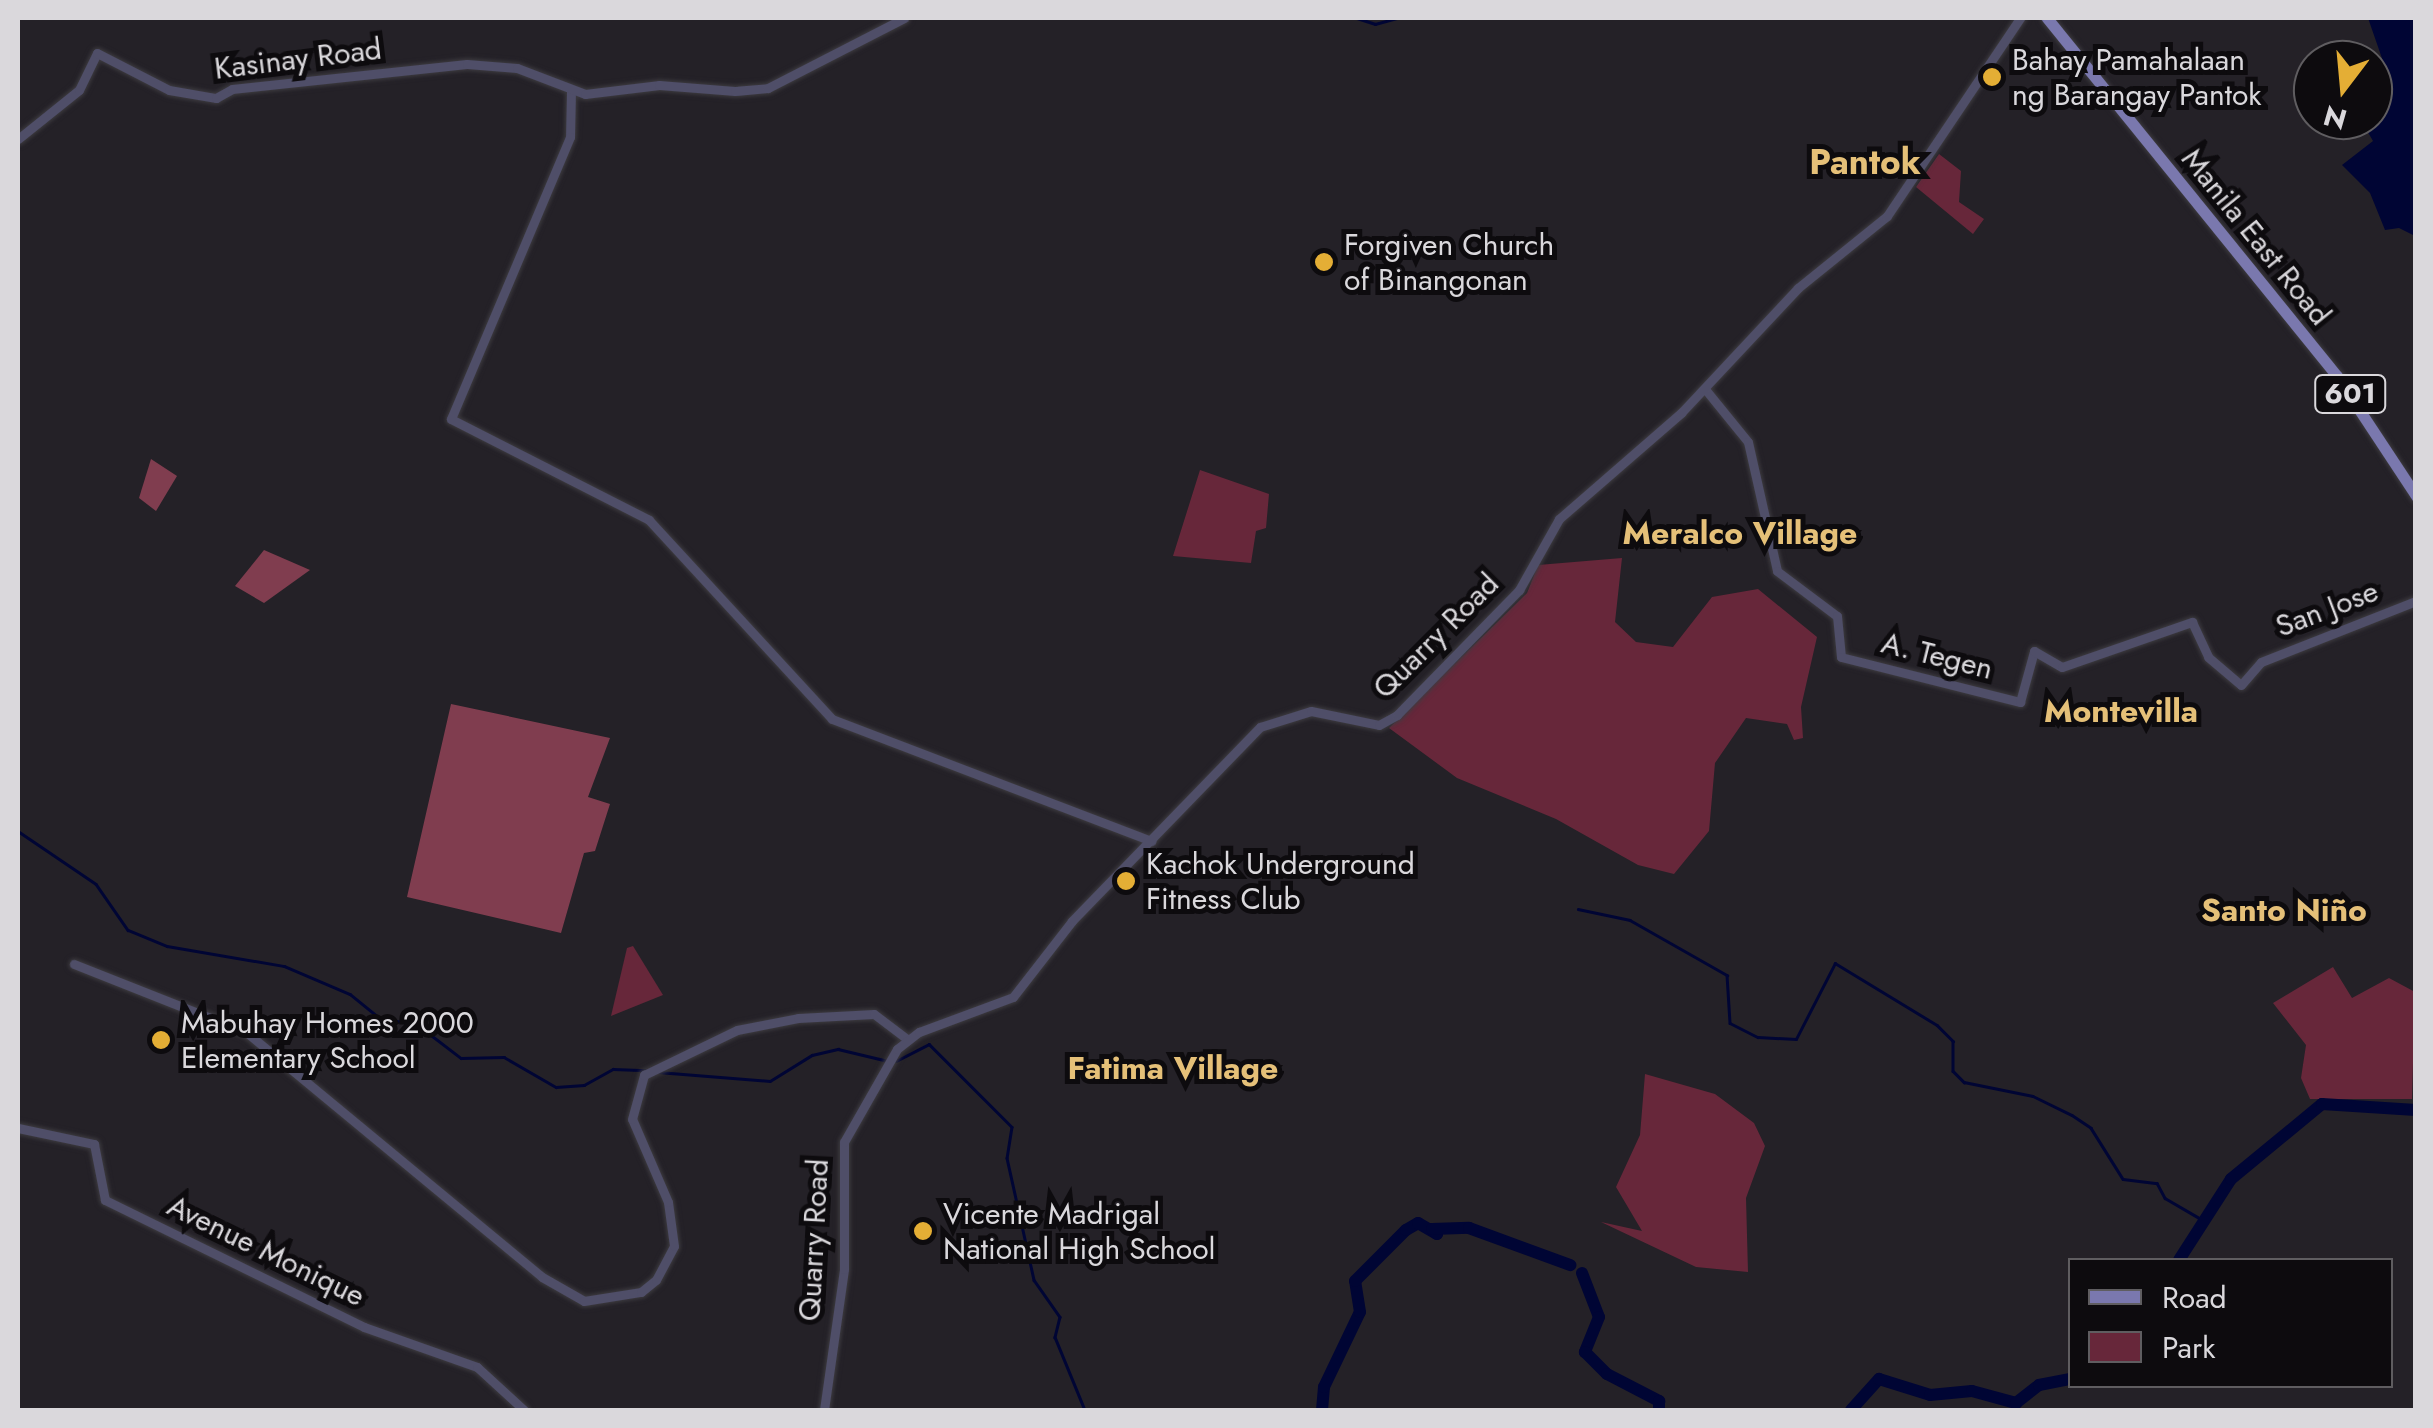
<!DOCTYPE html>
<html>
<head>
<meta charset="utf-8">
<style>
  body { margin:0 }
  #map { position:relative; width:2433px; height:1428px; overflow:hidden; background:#242127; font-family:Jost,sans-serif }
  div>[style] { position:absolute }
  .green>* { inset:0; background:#67273a }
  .forest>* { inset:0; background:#803d4f }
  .water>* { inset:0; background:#000534 }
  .stream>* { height:2.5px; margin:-1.25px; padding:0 1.25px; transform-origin:1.25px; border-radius:1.25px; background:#000534 }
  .river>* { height:12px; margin:-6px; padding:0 6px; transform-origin:6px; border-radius:6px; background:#000534 }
  .roads { filter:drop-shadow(0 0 2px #3d3b40) drop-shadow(0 0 2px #3d3b40) }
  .minor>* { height:9px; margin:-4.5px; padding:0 4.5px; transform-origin:4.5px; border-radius:4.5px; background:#4f4e68 }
  .major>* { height:11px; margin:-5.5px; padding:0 5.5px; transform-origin:5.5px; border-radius:5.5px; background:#7a78ae }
  .dots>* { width:28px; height:28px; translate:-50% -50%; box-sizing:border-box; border:5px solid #0d0b0e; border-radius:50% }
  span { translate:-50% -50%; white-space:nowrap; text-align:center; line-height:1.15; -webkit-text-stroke:10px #0d0b0e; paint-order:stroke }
  .shield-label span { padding:2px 8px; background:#0d0b0e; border:2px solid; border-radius:8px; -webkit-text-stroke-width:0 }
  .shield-label { font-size:28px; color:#dad8dc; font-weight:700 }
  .street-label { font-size:30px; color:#dad8dc }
  .poi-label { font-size:30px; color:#dad8dc }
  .left { translate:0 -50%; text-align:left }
  .neighbourhood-label { font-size:32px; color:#e5c078; font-weight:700 }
  .quarter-label { font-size:35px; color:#e5c078; font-weight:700 }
  .frame { position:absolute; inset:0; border:20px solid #dad8dc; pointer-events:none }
  .legend { position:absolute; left:2068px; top:1258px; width:325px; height:130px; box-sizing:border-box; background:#0d0b0e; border:2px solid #5f5d60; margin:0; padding:12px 18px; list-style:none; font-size:30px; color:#dad8dc }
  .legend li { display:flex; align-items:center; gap:20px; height:50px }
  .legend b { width:50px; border:2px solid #5f5d60 }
  .north { position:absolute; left:2293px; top:40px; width:100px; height:100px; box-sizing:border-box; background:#0d0b0e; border:2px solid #5f5d60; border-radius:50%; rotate:196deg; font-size:28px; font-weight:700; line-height:40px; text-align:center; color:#dad8dc }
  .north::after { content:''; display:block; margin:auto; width:35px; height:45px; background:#e4ae35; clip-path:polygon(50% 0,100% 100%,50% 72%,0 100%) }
</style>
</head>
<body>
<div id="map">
  <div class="green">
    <div style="clip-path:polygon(1939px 154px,1961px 171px,1959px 202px,1984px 219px,1973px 234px,1916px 187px)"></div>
    <div style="clip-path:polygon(1200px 470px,1269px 494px,1266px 528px,1256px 531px,1251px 563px,1173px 556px)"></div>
    <div style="clip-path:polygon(1622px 558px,1615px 622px,1636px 642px,1673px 647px,1712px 597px,1758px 589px,1817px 637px,1801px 707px,1803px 738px,1794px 740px,1787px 724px,1746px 718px,1715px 763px,1709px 831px,1674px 874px,1638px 865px,1556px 819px,1457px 778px,1389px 728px,1527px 593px,1538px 565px)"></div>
    <div style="clip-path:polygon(633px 946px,663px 995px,611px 1016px,627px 948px)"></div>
    <div style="clip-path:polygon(2333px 967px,2352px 998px,2389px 978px,2415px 992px,2412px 1099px,2310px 1099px,2301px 1078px,2306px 1045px,2273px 1003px)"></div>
    <div style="clip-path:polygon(1645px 1074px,1715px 1094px,1754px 1123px,1765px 1146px,1746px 1198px,1748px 1272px,1696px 1267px,1601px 1222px,1642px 1231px,1616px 1187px,1640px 1135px)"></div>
  </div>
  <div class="forest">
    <div style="clip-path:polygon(151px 459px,177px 476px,156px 511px,139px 498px)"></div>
    <div style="clip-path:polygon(264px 550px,310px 570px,264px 603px,235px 586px)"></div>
    <div style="clip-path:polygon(451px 704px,610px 738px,588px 797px,610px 804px,595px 851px,584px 853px,561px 933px,407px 897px)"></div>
  </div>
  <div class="water">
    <div style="clip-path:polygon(2368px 18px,2415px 18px,2415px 236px,2399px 228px,2385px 230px,2370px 193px,2342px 165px,2373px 141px,2361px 120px,2373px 120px,2373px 105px,2393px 90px)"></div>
  </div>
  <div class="stream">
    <div style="left:1357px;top:18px;width:19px;rotate:18deg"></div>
    <div style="left:1375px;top:24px;width:24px;rotate:-15deg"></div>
    <div style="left:18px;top:831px;width:94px;rotate:34.2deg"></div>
    <div style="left:96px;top:884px;width:56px;rotate:55.2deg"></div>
    <div style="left:128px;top:930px;width:42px;rotate:22.3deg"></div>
    <div style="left:167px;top:946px;width:119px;rotate:9.7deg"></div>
    <div style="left:284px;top:966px;width:72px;rotate:23deg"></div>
    <div style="left:350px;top:994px;width:38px;rotate:39deg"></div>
    <div style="left:380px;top:1018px;width:39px;rotate:10deg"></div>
    <div style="left:418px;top:1025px;width:54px;rotate:37.5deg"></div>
    <div style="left:461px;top:1058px;width:43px;rotate:-1.3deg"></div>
    <div style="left:504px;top:1057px;width:60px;rotate:30deg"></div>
    <div style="left:556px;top:1087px;width:28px;rotate:-4deg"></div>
    <div style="left:584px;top:1085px;width:33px;rotate:-29deg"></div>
    <div style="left:613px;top:1069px;width:33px;rotate:2deg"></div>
    <div style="left:1578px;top:909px;width:53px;rotate:11.9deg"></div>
    <div style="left:1630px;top:920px;width:112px;rotate:29.6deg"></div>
    <div style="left:1727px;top:975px;width:48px;rotate:86.4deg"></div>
    <div style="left:1730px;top:1023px;width:31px;rotate:27deg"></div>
    <div style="left:1758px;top:1037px;width:38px;rotate:3deg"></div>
    <div style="left:1796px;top:1039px;width:85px;rotate:-62.8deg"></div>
    <div style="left:1835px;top:963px;width:119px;rotate:31.3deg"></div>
    <div style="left:1937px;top:1025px;width:23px;rotate:45deg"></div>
    <div style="left:1953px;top:1041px;width:30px;rotate:90deg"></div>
    <div style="left:1953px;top:1071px;width:16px;rotate:45deg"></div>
    <div style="left:1964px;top:1082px;width:70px;rotate:11.5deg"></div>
    <div style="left:2033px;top:1096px;width:43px;rotate:26deg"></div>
    <div style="left:2072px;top:1115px;width:23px;rotate:34deg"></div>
    <div style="left:2091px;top:1128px;width:60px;rotate:57.9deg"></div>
    <div style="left:2123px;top:1179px;width:34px;rotate:7deg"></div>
    <div style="left:2157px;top:1183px;width:17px;rotate:62deg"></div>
    <div style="left:2165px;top:1198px;width:42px;rotate:30.3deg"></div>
    <div style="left:896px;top:1061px;width:37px;rotate:-27deg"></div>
    <div style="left:929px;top:1044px;width:117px;rotate:45deg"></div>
    <div style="left:1012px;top:1127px;width:31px;rotate:99deg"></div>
    <div style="left:1007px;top:1158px;width:125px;rotate:77.5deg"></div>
    <div style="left:1034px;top:1280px;width:45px;rotate:54.9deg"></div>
    <div style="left:1060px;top:1317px;width:21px;rotate:104deg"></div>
    <div style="left:1055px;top:1337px;width:79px;rotate:67.7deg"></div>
    <div style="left:658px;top:1072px;width:112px;rotate:4.6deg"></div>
    <div style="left:770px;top:1081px;width:49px;rotate:-31.8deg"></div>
    <div style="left:812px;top:1055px;width:27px;rotate:-13deg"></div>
    <div style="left:838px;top:1049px;width:51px;rotate:13.5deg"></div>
  </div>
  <div class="river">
    <div style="left:2179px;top:1260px;width:96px;rotate:-57.3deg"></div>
    <div style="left:2231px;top:1179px;width:118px;rotate:-39.5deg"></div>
    <div style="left:2322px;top:1104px;width:94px;rotate:3.7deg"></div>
    <div style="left:1582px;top:1273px;width:47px;rotate:68.9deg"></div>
    <div style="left:1599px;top:1317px;width:38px;rotate:112deg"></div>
    <div style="left:1585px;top:1352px;width:31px;rotate:45deg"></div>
    <div style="left:1607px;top:1374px;width:59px;rotate:27.4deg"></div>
    <div style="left:1659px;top:1401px;width:9px;rotate:90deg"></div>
    <div style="left:1322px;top:1410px;width:23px;rotate:-85deg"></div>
    <div style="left:1324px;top:1387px;width:83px;rotate:-64.4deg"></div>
    <div style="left:1360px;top:1312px;width:31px;rotate:-99deg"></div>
    <div style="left:1355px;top:1281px;width:72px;rotate:-45deg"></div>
    <div style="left:1406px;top:1230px;width:14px;rotate:-30deg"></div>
    <div style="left:1418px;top:1223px;width:22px;rotate:30deg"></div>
    <div style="left:1437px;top:1234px;width:7px;rotate:-135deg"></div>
    <div style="left:1432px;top:1229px;width:37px;rotate:-2deg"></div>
    <div style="left:1469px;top:1228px;width:108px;rotate:20.1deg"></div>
    <div style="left:1851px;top:1410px;width:42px;rotate:-47.9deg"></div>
    <div style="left:1879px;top:1379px;width:53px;rotate:17.4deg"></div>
    <div style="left:1930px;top:1395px;width:42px;rotate:-5.4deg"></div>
    <div style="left:1972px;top:1391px;width:46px;rotate:15.3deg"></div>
    <div style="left:2016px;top:1403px;width:29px;rotate:-38deg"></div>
    <div style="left:2039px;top:1385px;width:32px;rotate:-11deg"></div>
  </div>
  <div class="roads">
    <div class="minor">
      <div style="left:571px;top:91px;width:46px;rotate:91.2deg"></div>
      <div style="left:570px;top:137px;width:306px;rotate:112.9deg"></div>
      <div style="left:451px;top:419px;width:222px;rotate:27deg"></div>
      <div style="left:649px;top:520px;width:270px;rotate:47.4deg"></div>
      <div style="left:832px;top:719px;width:342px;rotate:20.9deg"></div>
      <div style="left:18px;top:139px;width:78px;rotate:-38.8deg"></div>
      <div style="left:79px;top:90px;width:41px;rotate:-64.1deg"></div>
      <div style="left:97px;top:53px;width:81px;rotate:27.2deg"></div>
      <div style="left:169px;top:90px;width:48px;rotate:9.7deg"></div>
      <div style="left:216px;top:98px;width:18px;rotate:-29deg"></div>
      <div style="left:232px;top:89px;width:236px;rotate:-6.1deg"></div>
      <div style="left:467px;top:64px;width:50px;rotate:4.6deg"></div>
      <div style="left:517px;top:68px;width:73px;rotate:20.9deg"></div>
      <div style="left:585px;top:94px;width:75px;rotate:-6.9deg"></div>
      <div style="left:659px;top:85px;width:76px;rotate:4.5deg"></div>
      <div style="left:735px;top:91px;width:33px;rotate:-5deg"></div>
      <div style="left:768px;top:88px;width:153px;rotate:-27.2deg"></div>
      <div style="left:1705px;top:389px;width:68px;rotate:50.9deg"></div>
      <div style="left:1748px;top:442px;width:132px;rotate:77.3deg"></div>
      <div style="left:1777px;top:571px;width:75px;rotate:36.9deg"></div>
      <div style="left:1837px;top:616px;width:41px;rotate:84.4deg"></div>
      <div style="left:1841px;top:657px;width:185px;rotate:14.1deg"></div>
      <div style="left:2020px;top:702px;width:53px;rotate:-74.6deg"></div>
      <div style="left:2034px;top:651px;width:32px;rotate:30deg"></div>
      <div style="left:2062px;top:667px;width:138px;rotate:-19.1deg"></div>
      <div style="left:2192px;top:622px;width:38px;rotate:65deg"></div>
      <div style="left:2208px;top:657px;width:43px;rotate:40.3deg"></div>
      <div style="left:2241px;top:685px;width:30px;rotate:-49deg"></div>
      <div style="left:2261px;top:662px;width:167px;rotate:-21.5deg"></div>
      <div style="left:74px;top:964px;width:185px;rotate:21.6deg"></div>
      <div style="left:246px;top:1032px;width:384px;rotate:39.6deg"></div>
      <div style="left:542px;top:1277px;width:48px;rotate:29.7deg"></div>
      <div style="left:584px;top:1301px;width:58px;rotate:-9deg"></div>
      <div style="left:641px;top:1292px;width:19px;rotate:-39deg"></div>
      <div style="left:656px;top:1280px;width:38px;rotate:-62deg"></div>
      <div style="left:674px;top:1246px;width:44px;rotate:-97.8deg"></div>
      <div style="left:668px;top:1202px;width:90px;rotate:-113.4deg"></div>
      <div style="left:632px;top:1119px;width:46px;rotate:-74.7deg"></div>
      <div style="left:644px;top:1075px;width:103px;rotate:-25.8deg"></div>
      <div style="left:737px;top:1030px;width:62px;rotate:-11.1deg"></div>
      <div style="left:798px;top:1018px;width:76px;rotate:-3deg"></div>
      <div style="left:874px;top:1014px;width:41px;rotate:37.1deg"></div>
      <div style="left:18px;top:1128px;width:78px;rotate:11.9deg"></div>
      <div style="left:94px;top:1144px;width:57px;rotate:78.9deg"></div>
      <div style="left:105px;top:1200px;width:288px;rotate:26.1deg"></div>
      <div style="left:364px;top:1327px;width:120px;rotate:19.5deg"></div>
      <div style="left:477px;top:1367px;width:64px;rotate:42.5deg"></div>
      <div style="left:824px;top:1410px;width:142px;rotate:-81.9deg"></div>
      <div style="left:844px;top:1269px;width:127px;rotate:-90deg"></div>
      <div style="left:844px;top:1142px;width:107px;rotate:-60.3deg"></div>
      <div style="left:897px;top:1049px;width:28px;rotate:-38deg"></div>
      <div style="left:919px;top:1032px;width:100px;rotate:-20.4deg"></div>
      <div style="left:1013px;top:997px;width:96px;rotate:-52.2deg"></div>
      <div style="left:1072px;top:921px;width:270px;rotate:-45.9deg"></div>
      <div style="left:1260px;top:727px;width:53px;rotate:-17.4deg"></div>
      <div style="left:1311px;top:711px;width:69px;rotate:11.6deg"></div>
      <div style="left:1379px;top:725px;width:21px;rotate:-29deg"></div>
      <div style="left:1397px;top:715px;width:175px;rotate:-45.7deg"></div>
      <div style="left:1519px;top:590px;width:81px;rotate:-60.6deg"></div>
      <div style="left:1559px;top:519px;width:162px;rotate:-41deg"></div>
      <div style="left:1681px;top:413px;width:171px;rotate:-46.9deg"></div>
      <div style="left:1798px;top:288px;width:114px;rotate:-39deg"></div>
      <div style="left:1887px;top:216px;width:239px;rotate:-56.1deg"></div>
    </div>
    <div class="major">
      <div style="left:2047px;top:18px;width:461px;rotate:51deg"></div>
      <div style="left:2337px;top:376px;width:144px;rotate:56.6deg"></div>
    </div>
  </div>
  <div class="dots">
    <div style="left:1992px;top:77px;background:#e4ae35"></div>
    <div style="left:1324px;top:262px;background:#e4ae35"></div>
    <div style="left:1126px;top:881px;background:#e4ae35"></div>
    <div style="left:161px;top:1040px;background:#e4ae35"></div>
    <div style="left:923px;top:1231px;background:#e4ae35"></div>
  </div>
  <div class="shield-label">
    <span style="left:2350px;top:394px">601</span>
  </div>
  <div class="street-label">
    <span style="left:298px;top:59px;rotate:-7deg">Kasinay Road</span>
    <span style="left:2256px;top:237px;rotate:51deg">Manila East Road</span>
    <span style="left:2327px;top:609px;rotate:-21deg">San Jose</span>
    <span style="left:1436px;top:636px;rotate:-45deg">Quarry Road</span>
    <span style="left:1937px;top:656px;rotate:14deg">A. Tegen</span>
    <span style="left:814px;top:1240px;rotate:-87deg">Quarry Road</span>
    <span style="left:266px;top:1251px;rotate:26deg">Avenue Monique</span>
  </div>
  <div class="poi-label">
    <span class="left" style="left:2012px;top:77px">Bahay Pamahalaan<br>ng Barangay Pantok</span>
    <span class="left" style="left:1344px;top:262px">Forgiven Church<br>of Binangonan</span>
    <span class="left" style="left:1146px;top:881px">Kachok Underground<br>Fitness Club</span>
    <span class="left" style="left:181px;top:1040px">Mabuhay Homes 2000<br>Elementary School</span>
    <span class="left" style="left:943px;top:1231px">Vicente Madrigal<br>National High School</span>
  </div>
  <div class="neighbourhood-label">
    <span style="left:1740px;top:533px">Meralco Village</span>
    <span style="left:2121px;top:711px">Montevilla</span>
    <span style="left:2284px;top:910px">Santo Niño</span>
    <span style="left:1173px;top:1068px">Fatima Village</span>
  </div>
  <div class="quarter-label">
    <span style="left:1865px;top:162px">Pantok</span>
  </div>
  <div class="frame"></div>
  <ul class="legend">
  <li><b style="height:12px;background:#7a78ae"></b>Road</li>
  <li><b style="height:28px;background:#67273a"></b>Park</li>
  </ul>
  <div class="north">N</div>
</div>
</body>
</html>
